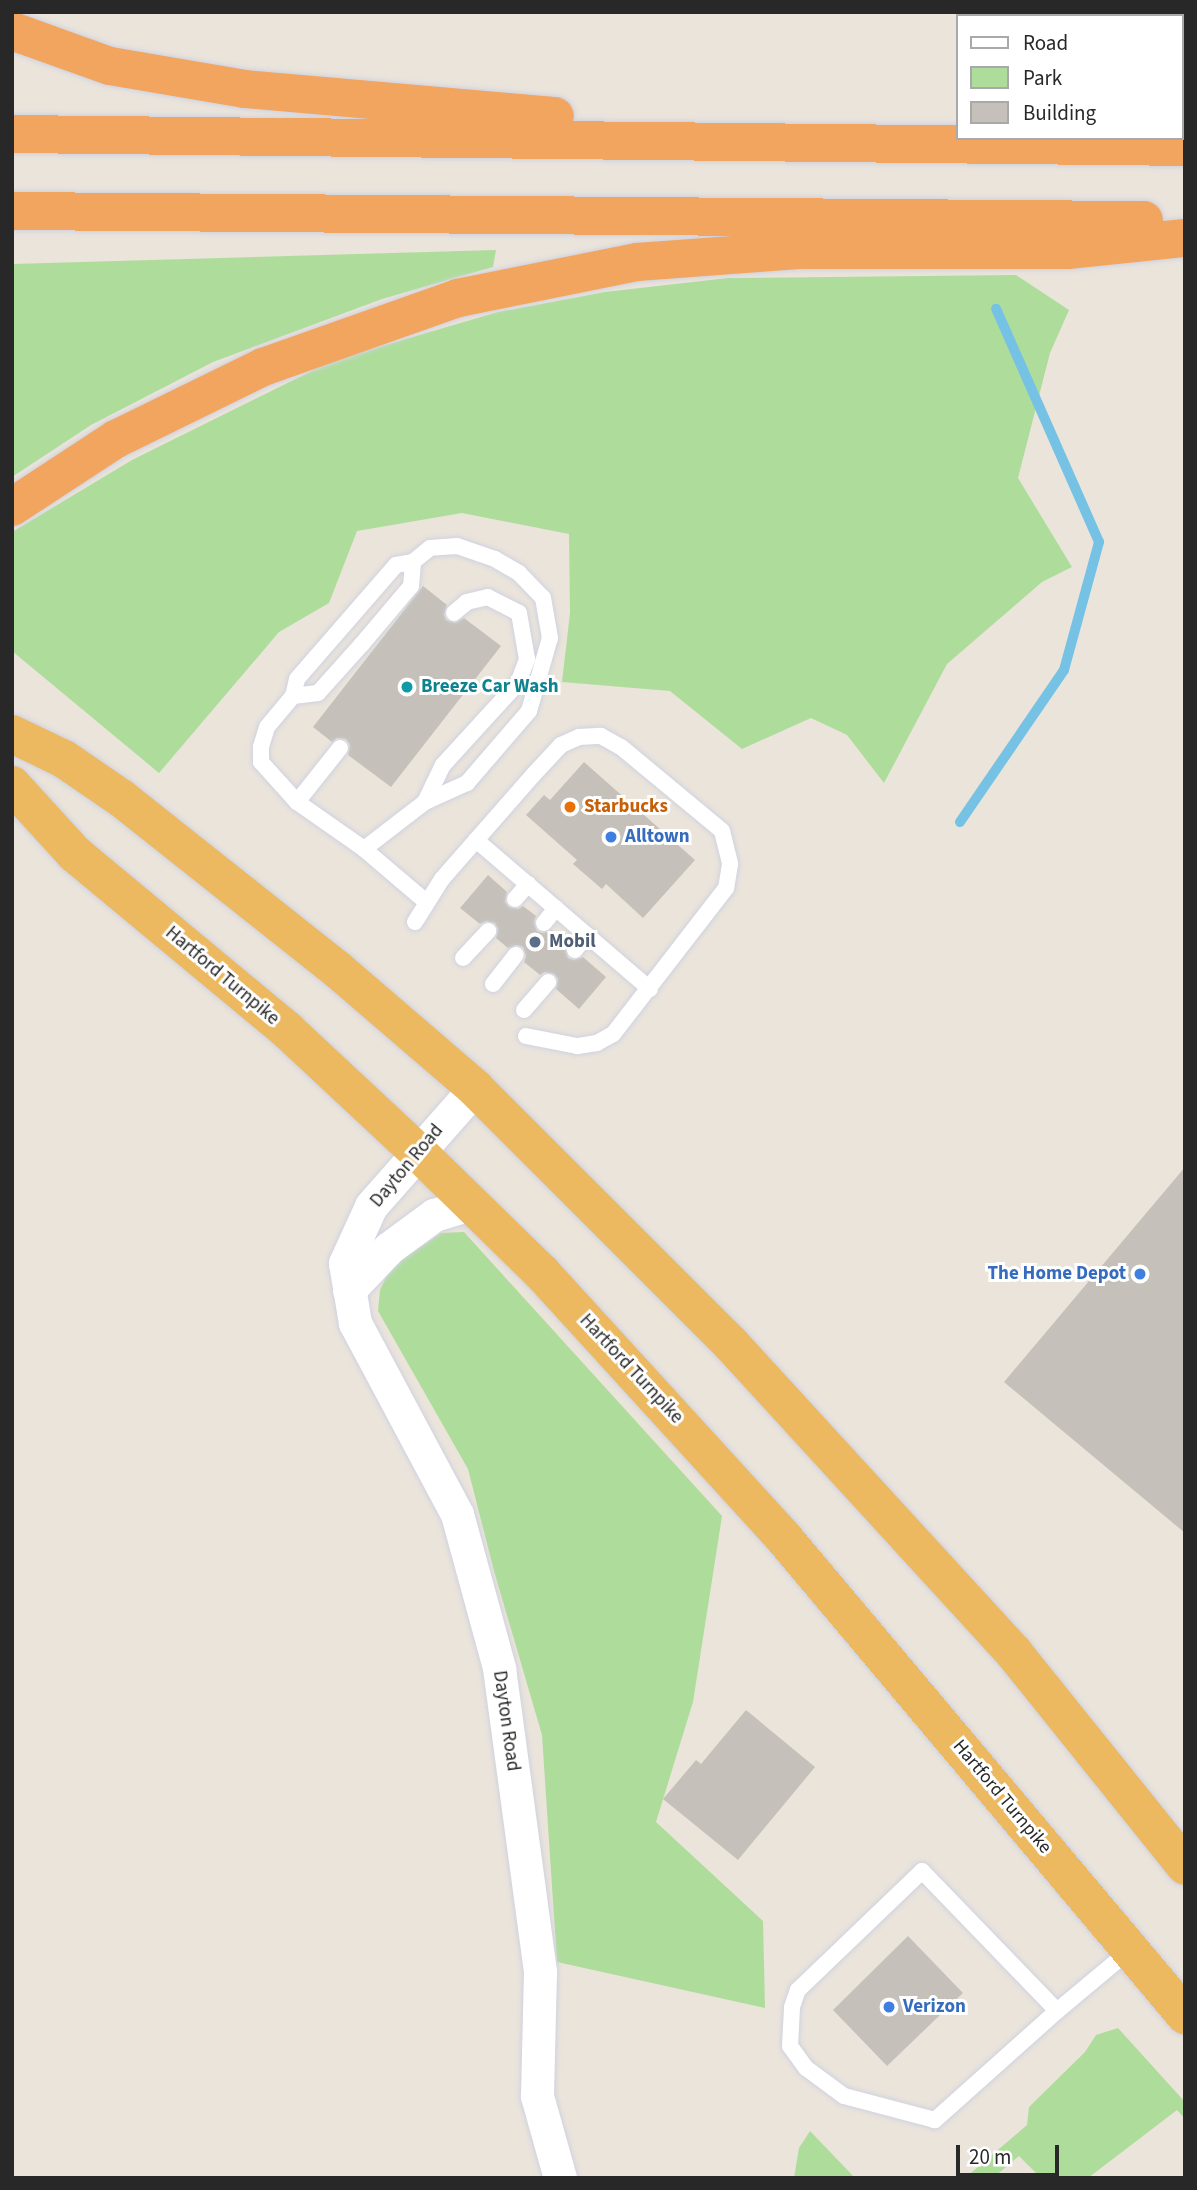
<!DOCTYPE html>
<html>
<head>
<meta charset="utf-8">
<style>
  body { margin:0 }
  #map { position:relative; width:1197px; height:2190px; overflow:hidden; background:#eae4db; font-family:"Source Sans 3",sans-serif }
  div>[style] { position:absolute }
  .green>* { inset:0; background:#aedd9b }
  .stream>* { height:10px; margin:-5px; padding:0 5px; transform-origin:5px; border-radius:5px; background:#75c2e5 }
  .building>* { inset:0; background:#c5c1ba }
  .roads { filter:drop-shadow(0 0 2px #d0d2e0) drop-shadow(0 0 2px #d0d2e0) }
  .service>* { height:16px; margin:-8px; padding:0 8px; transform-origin:8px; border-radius:8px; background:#fff }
  .minor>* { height:33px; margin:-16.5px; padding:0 16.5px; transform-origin:16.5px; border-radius:16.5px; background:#fff }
  .trunk>* { height:38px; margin:-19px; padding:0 19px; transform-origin:19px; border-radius:19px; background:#ecb961 }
  .motorway>* { height:38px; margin:-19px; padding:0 19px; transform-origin:19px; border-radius:19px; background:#f2a55e }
  .dots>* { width:19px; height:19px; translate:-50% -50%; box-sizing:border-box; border:4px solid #fff; border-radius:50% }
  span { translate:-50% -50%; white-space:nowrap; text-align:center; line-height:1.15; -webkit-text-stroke:6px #fff; paint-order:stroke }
  .culture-label { font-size:19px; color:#0d838f; font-weight:700 }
  .left { translate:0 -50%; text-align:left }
  .food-label { font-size:19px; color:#c56008; font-weight:700 }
  .shop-label { font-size:19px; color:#366cbe; font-weight:700 }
  .right { translate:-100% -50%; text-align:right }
  .service-label { font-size:19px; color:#4e5e75; font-weight:700 }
  .street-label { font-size:19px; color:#282828 }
  .frame { position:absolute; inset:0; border:14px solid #282828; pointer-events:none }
  .legend { position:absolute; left:956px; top:14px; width:228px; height:126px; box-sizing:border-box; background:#fff; border:2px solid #a9a9a9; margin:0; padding:9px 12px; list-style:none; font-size:21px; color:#282828 }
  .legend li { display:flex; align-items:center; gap:14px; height:35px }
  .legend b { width:35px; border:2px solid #a9a9a9 }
  .scale { position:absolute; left:956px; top:2145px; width:103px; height:32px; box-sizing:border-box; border:4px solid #282828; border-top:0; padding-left:9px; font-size:21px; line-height:24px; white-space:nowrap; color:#282828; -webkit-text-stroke:5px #fff; paint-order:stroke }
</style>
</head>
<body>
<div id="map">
  <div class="green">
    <div style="clip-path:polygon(496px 250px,493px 267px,382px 299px,213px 362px,91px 425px,12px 477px,12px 264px)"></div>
    <div style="clip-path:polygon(1016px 275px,1069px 310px,1050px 353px,1018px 478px,1072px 567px,1042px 582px,947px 664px,884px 783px,847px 735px,811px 718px,742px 749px,670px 691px,562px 682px,570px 613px,569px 534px,462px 513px,357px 531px,329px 603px,279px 632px,159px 773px,12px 651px,12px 532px,132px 460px,334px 360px,498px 312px,605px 292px,728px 278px)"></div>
    <div style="clip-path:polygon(464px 1232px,722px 1516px,693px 1702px,656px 1822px,763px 1921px,765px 2008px,557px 1962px,542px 1735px,494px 1571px,468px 1469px,378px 1311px,380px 1290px,391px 1267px,441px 1233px)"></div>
    <div style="clip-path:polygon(1118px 2028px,1185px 2102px,1185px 2119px,1177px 2110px,1088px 2178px,1041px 2178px,1019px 2156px,993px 2178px,965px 2178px,1027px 2125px,1029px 2107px,1085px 2052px,1096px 2035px)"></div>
    <div style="clip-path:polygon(810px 2131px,855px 2178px,794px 2178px,799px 2148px)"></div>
  </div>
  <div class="stream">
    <div style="left:1160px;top:16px;width:4px;rotate:-63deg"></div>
    <div style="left:960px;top:822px;width:184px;rotate:-55.6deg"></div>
    <div style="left:1064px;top:670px;width:133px;rotate:-74.7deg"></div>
    <div style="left:1099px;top:542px;width:255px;rotate:-113.8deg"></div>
  </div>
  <div class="building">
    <div style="clip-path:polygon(423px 586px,447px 605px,444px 614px,446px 620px,455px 623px,464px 618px,501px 646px,391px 787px,348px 755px,350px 745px,346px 739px,337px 738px,332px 742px,313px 727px)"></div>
    <div style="clip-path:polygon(584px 762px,695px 860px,643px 918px,606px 884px,602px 889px,573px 864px,577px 860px,526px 815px,544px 795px,550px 800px)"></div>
    <div style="clip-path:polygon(488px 875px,507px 892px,505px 902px,509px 907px,518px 909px,523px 906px,536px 916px,534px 922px,537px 931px,543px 933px,552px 930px,567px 943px,565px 949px,568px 958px,574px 960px,583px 957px,606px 977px,579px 1009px,556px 989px,558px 979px,554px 974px,545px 972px,540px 975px,524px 962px,526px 956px,523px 947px,517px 945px,508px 948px,496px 938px,498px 929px,495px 923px,486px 921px,480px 924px,460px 908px)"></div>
    <div style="clip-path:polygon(1185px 1167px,1185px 1533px,1004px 1382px)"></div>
    <div style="clip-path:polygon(746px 1710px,815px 1767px,738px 1860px,663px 1799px,696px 1760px,701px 1764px)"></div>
    <div style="clip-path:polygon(908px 1936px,963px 1993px,887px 2066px,833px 2010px)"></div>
  </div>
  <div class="roads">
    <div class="service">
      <div style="left:293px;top:696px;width:25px;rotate:-7deg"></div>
      <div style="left:318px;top:693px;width:66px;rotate:-48.1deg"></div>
      <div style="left:362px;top:644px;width:76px;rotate:-49.8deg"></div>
      <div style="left:411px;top:586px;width:24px;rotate:-85deg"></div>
      <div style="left:297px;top:802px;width:69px;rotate:-51.5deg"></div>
      <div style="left:425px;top:802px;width:41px;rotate:-64.1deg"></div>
      <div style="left:443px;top:765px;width:111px;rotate:-47.6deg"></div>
      <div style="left:518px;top:683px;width:26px;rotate:-69deg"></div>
      <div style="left:527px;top:659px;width:47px;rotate:-99.9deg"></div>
      <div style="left:519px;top:613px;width:35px;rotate:-153deg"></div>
      <div style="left:488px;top:597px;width:22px;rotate:167deg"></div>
      <div style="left:467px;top:602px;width:17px;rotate:140deg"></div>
      <div style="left:476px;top:840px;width:229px;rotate:40.6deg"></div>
      <div style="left:364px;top:849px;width:77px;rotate:-37.6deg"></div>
      <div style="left:425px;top:802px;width:46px;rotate:-24.3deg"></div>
      <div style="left:467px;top:783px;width:95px;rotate:-49.3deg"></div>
      <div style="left:529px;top:711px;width:76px;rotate:-74deg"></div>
      <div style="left:550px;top:638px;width:41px;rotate:-99.9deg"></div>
      <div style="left:543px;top:598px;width:35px;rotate:-134deg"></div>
      <div style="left:519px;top:573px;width:28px;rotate:-150deg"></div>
      <div style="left:495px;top:559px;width:40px;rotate:-161.1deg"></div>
      <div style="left:457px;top:546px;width:27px;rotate:176deg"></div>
      <div style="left:430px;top:548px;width:22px;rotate:141deg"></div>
      <div style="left:413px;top:562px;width:17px;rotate:170deg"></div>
      <div style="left:396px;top:565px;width:151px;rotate:131deg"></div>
      <div style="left:297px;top:679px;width:17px;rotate:103deg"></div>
      <div style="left:293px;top:696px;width:40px;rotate:130deg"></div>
      <div style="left:267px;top:727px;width:21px;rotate:107deg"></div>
      <div style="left:261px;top:747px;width:15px;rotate:90deg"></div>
      <div style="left:261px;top:762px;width:54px;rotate:48deg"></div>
      <div style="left:297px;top:802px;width:82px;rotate:35deg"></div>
      <div style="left:364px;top:849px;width:80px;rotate:40.4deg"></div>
      <div style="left:515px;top:899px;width:20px;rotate:-49deg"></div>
      <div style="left:415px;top:922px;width:51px;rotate:-57.9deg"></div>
      <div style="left:442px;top:879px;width:140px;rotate:-48.8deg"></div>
      <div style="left:534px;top:774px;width:40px;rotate:-47deg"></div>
      <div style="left:561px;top:745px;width:20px;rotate:-24deg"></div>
      <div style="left:579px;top:737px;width:22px;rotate:-3deg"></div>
      <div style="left:601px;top:736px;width:23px;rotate:29deg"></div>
      <div style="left:621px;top:747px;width:131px;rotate:39.7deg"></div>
      <div style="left:722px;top:831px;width:34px;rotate:76deg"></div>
      <div style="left:730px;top:864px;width:24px;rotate:99deg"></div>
      <div style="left:726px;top:888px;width:185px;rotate:127.7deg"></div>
      <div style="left:613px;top:1034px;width:18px;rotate:151deg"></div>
      <div style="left:597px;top:1043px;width:20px;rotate:171deg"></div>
      <div style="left:577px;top:1046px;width:52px;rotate:-168.9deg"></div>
      <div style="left:544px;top:923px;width:19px;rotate:-51deg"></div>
      <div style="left:575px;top:950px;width:19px;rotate:-51deg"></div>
      <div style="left:463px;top:958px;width:37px;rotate:-47deg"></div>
      <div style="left:493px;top:984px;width:37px;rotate:-52deg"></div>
      <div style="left:524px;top:1010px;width:37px;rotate:-49deg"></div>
      <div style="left:1057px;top:2011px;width:164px;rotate:138.2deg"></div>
      <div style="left:935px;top:2120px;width:94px;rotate:-165.2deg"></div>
      <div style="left:844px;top:2096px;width:47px;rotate:-143.6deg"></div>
      <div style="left:806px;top:2068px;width:27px;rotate:-126deg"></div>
      <div style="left:790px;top:2046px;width:39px;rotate:-87deg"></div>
      <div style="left:792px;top:2007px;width:18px;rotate:-71deg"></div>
      <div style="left:798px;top:1990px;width:172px;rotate:-43.8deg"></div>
      <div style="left:922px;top:1871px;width:194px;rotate:46deg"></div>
      <div style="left:1057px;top:2011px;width:95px;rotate:-39.9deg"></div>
    </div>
    <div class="minor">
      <div style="left:475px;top:1088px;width:157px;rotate:131.4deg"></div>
      <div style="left:371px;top:1206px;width:63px;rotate:114.5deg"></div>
      <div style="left:345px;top:1263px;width:61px;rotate:80.5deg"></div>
      <div style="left:355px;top:1323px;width:217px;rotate:61.9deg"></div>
      <div style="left:457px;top:1514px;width:160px;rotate:74.7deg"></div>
      <div style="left:499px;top:1668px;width:307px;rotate:82.3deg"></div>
      <div style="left:540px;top:1972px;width:124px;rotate:91.4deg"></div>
      <div style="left:537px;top:2096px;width:85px;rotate:74.3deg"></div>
      <div style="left:349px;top:1290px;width:58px;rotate:-46.4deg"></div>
      <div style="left:389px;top:1248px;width:56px;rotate:-36.3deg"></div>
      <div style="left:434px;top:1215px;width:39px;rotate:-17deg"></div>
    </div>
    <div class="trunk">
      <div style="left:12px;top:734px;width:58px;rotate:25.7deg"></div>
      <div style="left:64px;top:759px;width:69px;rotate:34.4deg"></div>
      <div style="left:121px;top:798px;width:277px;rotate:38.4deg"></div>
      <div style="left:338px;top:970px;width:181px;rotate:40.7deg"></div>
      <div style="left:475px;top:1088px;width:362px;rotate:45deg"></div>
      <div style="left:731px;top:1344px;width:419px;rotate:47.5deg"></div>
      <div style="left:1014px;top:1653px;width:273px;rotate:51.2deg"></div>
      <div style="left:12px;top:785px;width:93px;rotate:47.6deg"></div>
      <div style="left:75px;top:854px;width:276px;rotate:39.7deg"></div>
      <div style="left:287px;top:1030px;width:179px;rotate:43deg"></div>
      <div style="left:418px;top:1152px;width:173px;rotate:44.3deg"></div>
      <div style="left:542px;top:1273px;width:357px;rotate:47.6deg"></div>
      <div style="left:783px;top:1537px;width:625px;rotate:49.94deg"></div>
    </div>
    <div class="motorway">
      <div style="left:12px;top:31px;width:104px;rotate:19.7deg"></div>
      <div style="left:110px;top:66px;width:137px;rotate:9.7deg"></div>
      <div style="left:245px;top:89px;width:311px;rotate:5deg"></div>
      <div style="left:12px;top:134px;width:1173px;rotate:0.63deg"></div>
      <div style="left:12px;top:211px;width:1132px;rotate:0.46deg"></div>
      <div style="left:12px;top:507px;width:124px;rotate:-33.2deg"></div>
      <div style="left:116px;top:439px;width:164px;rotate:-26.1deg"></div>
      <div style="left:263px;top:367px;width:207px;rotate:-19.5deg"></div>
      <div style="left:458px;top:298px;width:183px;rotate:-11.4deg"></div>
      <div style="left:637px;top:262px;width:165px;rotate:-4.2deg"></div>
      <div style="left:802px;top:250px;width:266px"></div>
      <div style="left:1068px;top:250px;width:118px;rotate:-5.9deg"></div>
    </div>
  </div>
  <div class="dots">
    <div style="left:407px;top:687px;background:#0f9aa8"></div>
    <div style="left:570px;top:807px;background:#e8710a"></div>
    <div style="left:611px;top:837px;background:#3f7fe0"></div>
    <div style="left:535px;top:942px;background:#5c6f8a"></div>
    <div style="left:1140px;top:1274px;background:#3f7fe0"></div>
    <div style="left:889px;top:2007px;background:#3f7fe0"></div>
  </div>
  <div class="culture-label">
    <span class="left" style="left:421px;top:687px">Breeze Car Wash</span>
  </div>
  <div class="food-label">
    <span class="left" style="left:584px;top:807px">Starbucks</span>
  </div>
  <div class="shop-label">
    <span class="left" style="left:625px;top:837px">Alltown</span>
    <span class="right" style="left:1126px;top:1274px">The Home Depot</span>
    <span class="left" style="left:903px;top:2007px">Verizon</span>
  </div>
  <div class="service-label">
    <span class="left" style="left:549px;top:942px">Mobil</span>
  </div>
  <div class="street-label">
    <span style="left:222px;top:976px;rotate:40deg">Hartford Turnpike</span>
    <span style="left:407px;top:1166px;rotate:-50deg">Dayton Road</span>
    <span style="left:631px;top:1369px;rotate:47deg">Hartford Turnpike</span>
    <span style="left:506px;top:1721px;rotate:82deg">Dayton Road</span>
    <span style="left:1002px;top:1797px;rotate:50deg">Hartford Turnpike</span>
  </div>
  <div class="frame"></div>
  <ul class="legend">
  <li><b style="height:9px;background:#fff"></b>Road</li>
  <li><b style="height:19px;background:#aedd9b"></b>Park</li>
  <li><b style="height:19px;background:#c5c1ba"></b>Building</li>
  </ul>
  <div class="scale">20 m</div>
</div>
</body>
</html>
